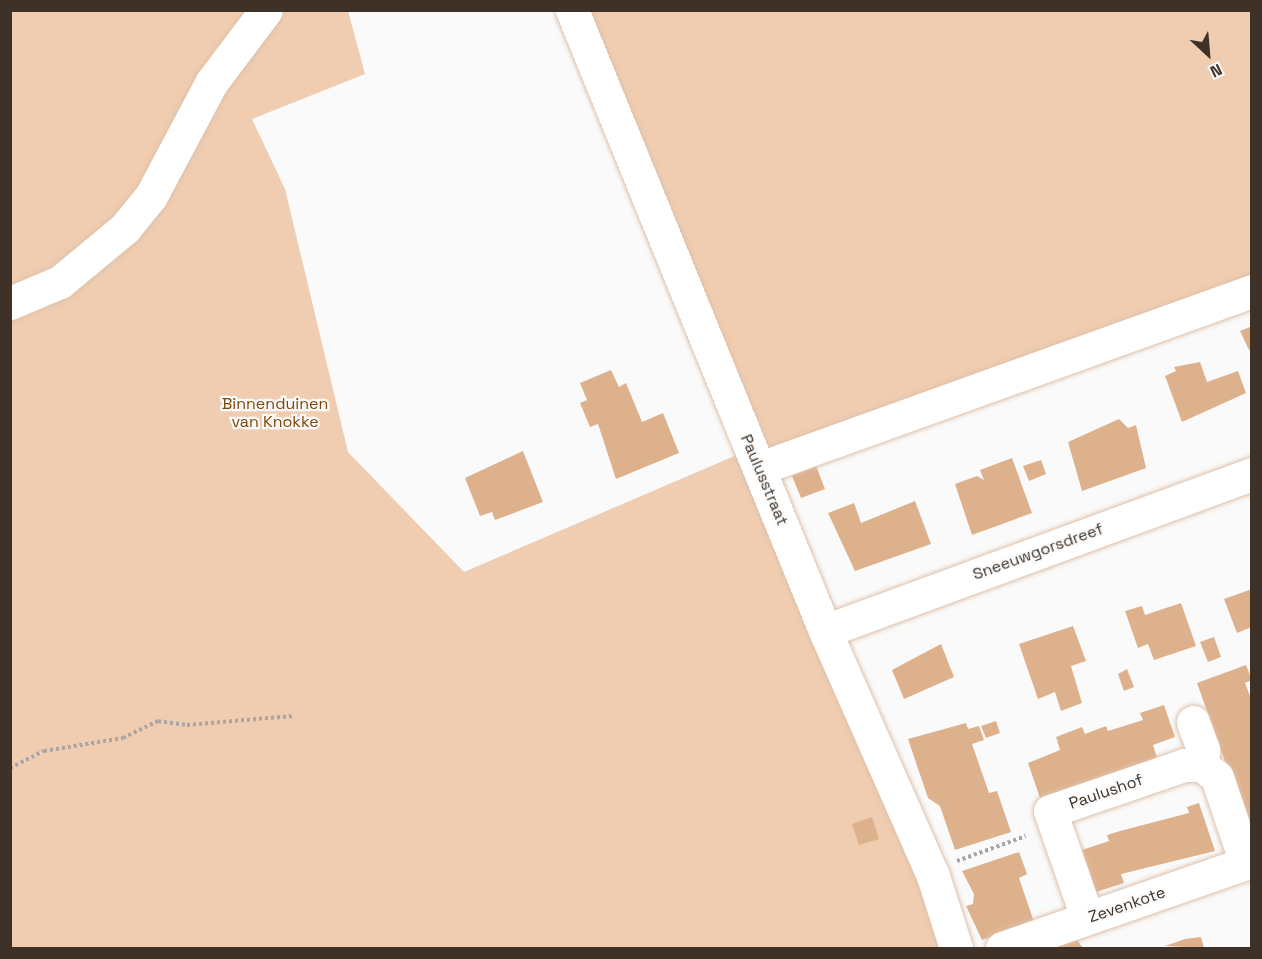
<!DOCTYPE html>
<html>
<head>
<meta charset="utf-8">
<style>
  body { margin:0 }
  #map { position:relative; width:1262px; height:959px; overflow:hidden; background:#fafafa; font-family:"Space Grotesk",sans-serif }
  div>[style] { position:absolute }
  .green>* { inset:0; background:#f0cdb1 }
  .building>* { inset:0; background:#deb18d }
  .path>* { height:4px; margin-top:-2px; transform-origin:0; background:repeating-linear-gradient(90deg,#aba6a3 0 3px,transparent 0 6px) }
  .roads { filter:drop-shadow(0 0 2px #dec1aa) drop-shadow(0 0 2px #dec1aa) }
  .minor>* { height:33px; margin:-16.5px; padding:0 16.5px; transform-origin:16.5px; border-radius:16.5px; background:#fff }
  span { translate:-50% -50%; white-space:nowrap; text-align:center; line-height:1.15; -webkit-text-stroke:4.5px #fafafa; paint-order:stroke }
  .park-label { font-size:16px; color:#7d4608 }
  .street-label { font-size:16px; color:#3d3128 }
  .frame { position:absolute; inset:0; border:12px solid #3d3128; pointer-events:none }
  .north { position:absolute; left:1178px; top:24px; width:60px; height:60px; -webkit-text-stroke:4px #fafafa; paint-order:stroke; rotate:154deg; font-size:16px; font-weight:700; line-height:24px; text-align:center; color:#3d3128 }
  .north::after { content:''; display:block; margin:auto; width:21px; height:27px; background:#3d3128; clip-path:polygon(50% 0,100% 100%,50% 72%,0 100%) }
</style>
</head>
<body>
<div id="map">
  <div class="green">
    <div style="clip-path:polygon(10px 11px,348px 11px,365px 74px,252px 119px,285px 189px,348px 452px,464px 572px,760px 445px,580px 11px,1251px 11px,1251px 283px,768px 462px,973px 948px,11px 948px)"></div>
  </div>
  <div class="building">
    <div style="clip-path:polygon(1250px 327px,1252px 348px,1249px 350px,1240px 331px)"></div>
    <div style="clip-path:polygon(1200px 362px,1207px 382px,1238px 371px,1246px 393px,1182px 422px,1165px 376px,1176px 371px,1174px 367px)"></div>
    <div style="clip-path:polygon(611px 370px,619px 387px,626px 383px,642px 422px,663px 413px,679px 453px,616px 479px,598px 424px,590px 427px,580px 403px,587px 400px,580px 383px)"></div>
    <div style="clip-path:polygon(1119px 419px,1128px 428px,1136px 425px,1146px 468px,1082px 491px,1068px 442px)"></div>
    <div style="clip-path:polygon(523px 451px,543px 502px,495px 520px,492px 512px,480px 516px,465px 478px)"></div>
    <div style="clip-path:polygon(1012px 458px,1032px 513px,972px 535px,955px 484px,977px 476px,984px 480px,980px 470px)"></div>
    <div style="clip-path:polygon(1041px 460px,1046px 474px,1029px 481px,1023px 466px)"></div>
    <div style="clip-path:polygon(816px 466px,825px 489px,801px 498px,792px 476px)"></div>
    <div style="clip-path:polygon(915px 501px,931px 544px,855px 571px,828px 513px,854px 503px,861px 523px)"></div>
    <div style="clip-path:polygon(1252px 589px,1252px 627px,1237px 633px,1224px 599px)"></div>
    <div style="clip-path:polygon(1181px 603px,1196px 646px,1154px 660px,1148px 644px,1138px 648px,1125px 611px,1142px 606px,1145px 615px)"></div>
    <div style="clip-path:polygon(1073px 626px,1086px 661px,1071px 666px,1082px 703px,1061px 711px,1055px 692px,1038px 699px,1019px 644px)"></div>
    <div style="clip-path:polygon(1214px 637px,1221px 657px,1208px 662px,1200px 642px)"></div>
    <div style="clip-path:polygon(941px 644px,954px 677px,904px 699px,892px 670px)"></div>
    <div style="clip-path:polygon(1246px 665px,1252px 680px,1245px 683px,1252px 701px,1252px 837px,1197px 683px)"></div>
    <div style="clip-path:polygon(1127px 669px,1134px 687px,1124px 691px,1118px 674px)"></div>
    <div style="clip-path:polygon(1164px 705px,1175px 737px,1153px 745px,1158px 761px,1040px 798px,1028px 763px,1060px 750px,1056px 737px,1082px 727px,1085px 734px,1106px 726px,1108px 731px,1143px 720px,1140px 713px)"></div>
    <div style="clip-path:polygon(996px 721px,1000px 733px,986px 738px,981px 726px)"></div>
    <div style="clip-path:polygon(966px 723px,968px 729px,979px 726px,984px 740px,972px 744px,989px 793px,997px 791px,1011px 832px,955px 850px,940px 806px,928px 798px,908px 739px)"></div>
    <div style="clip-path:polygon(1199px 803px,1215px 851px,1121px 874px,1124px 883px,1096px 892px,1082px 850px,1109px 841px,1107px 835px,1120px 831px,1189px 813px,1187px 807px)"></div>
    <div style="clip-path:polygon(872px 817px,879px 839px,859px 845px,852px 824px)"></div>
    <div style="clip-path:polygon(1019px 852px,1027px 874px,1019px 878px,1034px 922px,982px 940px,966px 906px,973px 904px,974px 894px,962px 871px)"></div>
    <div style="clip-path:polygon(1201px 937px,1204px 948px,1165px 946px,1185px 939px)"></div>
    <div style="clip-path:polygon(1077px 940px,1083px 948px,1054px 948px,1065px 943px)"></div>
  </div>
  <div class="path">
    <div style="left:10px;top:768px;width:38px;rotate:-27deg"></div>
    <div style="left:44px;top:751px;width:80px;rotate:-9.3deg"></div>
    <div style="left:123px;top:738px;width:39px;rotate:-26deg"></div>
    <div style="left:158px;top:721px;width:29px;rotate:8deg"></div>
    <div style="left:187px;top:725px;width:106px;rotate:-4.9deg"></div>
    <div style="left:957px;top:861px;width:73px;rotate:-19.9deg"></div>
  </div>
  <div class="roads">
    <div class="minor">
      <div style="left:572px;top:10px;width:671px;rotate:67.83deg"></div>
      <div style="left:825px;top:631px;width:268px;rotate:66.2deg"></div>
      <div style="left:933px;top:876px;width:76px;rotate:72.3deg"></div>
      <div style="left:10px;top:303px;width:54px;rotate:-22.8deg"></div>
      <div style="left:60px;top:282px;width:85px;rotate:-39.7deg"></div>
      <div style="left:125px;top:228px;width:41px;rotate:-50.9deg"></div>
      <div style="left:151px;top:196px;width:128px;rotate:-62deg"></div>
      <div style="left:211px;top:83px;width:91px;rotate:-53deg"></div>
      <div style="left:760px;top:468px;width:523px;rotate:-19.79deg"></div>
      <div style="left:825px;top:631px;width:455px;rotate:-20.2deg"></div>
      <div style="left:1193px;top:722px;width:30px;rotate:70deg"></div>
      <div style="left:1203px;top:750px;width:15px;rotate:94deg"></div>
      <div style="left:1087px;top:917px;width:112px;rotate:-109.2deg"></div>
      <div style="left:1050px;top:811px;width:142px;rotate:-18.9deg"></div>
      <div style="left:1184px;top:765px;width:18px"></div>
      <div style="left:1202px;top:765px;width:19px;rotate:39deg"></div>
      <div style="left:1217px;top:777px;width:91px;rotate:71.4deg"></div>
      <div style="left:1002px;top:948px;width:265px;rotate:-19.2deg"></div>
    </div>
  </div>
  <div class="park-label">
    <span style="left:275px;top:413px">Binnenduinen<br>van Knokke</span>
  </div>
  <div class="street-label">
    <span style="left:764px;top:480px;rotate:67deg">Paulusstraat</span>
    <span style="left:1038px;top:552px;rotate:-20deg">Sneeuwgorsdreef</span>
    <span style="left:1106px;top:792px;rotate:-19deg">Paulushof</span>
    <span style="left:1127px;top:905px;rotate:-19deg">Zevenkote</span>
  </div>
  <div class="frame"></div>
  <div class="north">N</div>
</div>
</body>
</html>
